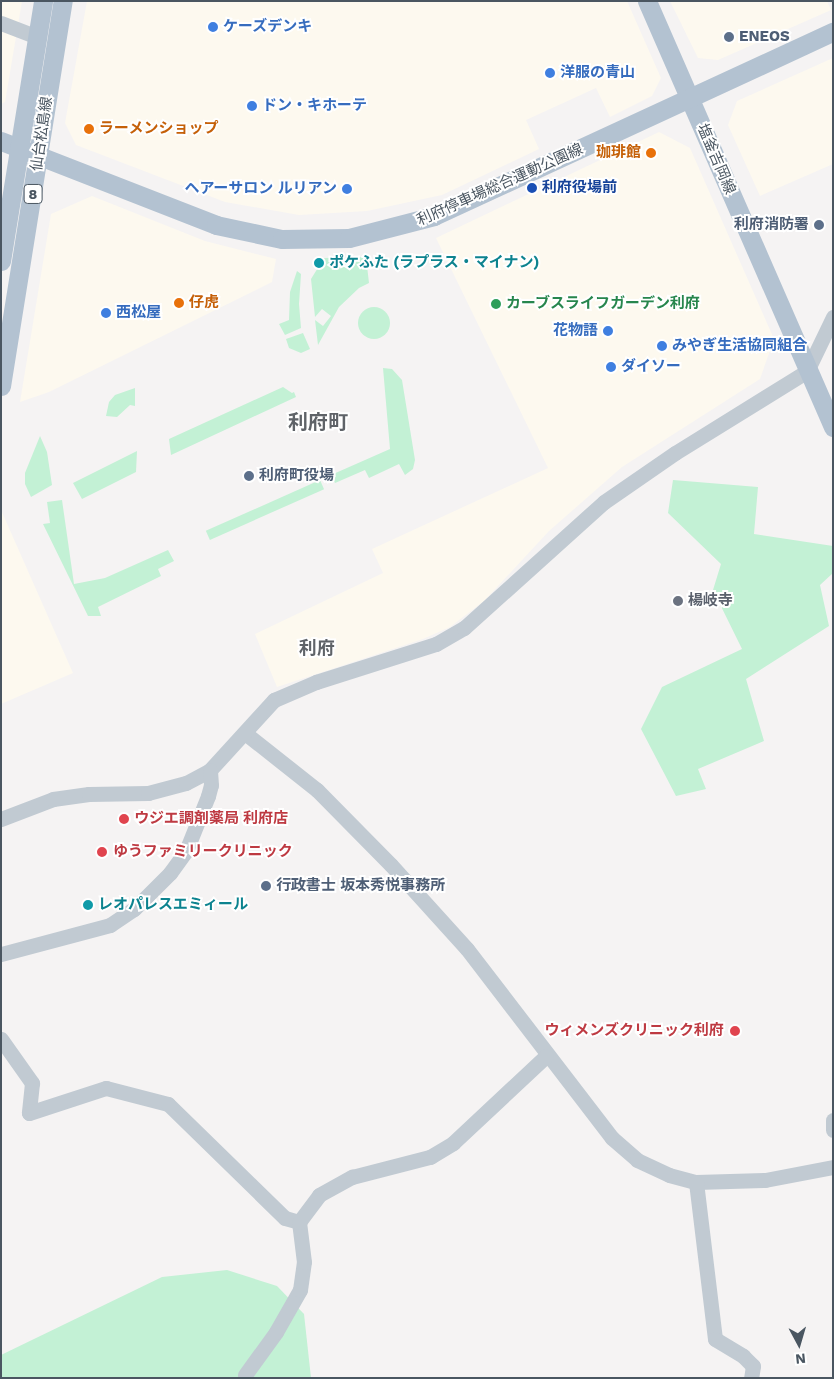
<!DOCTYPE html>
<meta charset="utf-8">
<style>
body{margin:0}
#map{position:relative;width:834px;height:1379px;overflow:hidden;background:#f5f3f3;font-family:"Work Sans","Noto Sans JP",sans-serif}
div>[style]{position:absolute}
.commercial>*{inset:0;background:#fdf9ef}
.green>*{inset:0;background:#c3f1d5;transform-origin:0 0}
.round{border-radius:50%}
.minor>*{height:15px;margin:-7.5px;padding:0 7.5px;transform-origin:7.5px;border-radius:7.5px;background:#c1cad2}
.major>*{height:19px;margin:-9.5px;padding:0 9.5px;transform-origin:9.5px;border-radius:9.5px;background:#b3c2d1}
.dots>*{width:14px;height:14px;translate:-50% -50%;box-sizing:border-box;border:2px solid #fff;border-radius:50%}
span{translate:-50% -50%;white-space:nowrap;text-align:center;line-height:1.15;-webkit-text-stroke:4px #fff;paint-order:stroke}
.shield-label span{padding:1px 4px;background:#fff;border:1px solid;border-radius:4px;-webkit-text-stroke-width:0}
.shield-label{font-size:14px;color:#4a5661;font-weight:700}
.shop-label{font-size:15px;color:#366cbe;font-weight:700}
.left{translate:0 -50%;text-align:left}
.right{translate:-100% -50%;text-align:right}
.service-label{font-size:15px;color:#4e5e75;font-weight:700}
.food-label{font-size:15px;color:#c56008;font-weight:700}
.street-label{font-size:15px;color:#4a5661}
.transit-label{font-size:15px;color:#164399;font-weight:700}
.culture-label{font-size:15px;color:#0d838f;font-weight:700}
.leisure-label{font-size:15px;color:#27864d;font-weight:700}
.worship-label{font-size:15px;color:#5b616d;font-weight:700}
.health-label{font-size:15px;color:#be3a42;font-weight:700}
.quarter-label{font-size:18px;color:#5f6368;font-weight:700}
.district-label{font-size:20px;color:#5f6368;font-weight:700}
.frame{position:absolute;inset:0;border:2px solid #4a5661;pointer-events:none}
.north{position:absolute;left:774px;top:1319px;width:50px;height:50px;-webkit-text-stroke:4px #fff;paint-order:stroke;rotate:174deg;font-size:14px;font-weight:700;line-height:20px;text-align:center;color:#4a5661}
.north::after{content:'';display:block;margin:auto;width:18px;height:22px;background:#4a5661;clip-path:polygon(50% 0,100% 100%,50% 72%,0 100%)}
</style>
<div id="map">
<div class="commercial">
<div style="clip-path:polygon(1px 1px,22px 1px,18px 25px,1px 18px)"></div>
<div style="clip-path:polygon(87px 1px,627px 1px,661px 78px,652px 96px,610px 117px,596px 88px,526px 120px,539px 149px,442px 195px,367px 211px,299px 215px,225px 202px,76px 145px,65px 123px)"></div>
<div style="clip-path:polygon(670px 1px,827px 1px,831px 10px,718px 60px,698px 58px)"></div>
<div style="clip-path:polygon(1px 30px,16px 37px,5px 102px,1px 104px)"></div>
<div style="clip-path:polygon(833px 58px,833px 164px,760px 196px,728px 125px,737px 101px)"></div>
<div style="clip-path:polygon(659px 132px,690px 148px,774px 339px,760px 379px,622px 467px,549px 531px,484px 601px,450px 627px,423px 639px,277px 687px,255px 634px,383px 573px,372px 549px,548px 468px,436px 238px)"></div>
<div style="clip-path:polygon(92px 196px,205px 241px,276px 259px,272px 282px,49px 392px,20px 402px,51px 214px)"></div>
<div style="clip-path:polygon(1px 510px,73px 673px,1px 704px)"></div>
</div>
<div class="green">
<div style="clip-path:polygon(366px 257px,369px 283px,359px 288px,339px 307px,318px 345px,315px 320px,323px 326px,331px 316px,322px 309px,315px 317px,311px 279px,324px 258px)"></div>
<div style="clip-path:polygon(297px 271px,301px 274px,299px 304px,301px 328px,285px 335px,279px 324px,289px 320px,290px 292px)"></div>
<div class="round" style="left:358px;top:307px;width:32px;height:32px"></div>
<div style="clip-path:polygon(303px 333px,310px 349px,301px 353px,289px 348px,286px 339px)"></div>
<div style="clip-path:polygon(383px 368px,392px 369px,402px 380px,415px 460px,413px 469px,405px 475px,399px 464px,369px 478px,365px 470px,335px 483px,331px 475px,390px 449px)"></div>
<div style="clip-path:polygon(283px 387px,292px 393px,294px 392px,296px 397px,171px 455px,169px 439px)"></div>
<div style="clip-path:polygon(135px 388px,135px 406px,130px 405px,117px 417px,106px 416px,109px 402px,115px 395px)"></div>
<div style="clip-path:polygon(40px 436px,47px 452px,52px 485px,31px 497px,25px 484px,25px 473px)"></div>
<div style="clip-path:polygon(137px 451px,136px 472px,82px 499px,73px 483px)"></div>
<div style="left:320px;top:480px;width:10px;height:125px;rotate:66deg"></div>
<div style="clip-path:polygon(673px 480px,758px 487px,754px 534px,833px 546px,833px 573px,820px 585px,829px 626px,746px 679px,764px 741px,698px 769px,706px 789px,676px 796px,641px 729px,662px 687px,742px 649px,713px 590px,721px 564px,668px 513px)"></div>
<div style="clip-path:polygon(62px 500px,74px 584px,105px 578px,168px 550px,174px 561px,158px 569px,161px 576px,98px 607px,101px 616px,88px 616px,43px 524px,50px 523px,47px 502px)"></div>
<div style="clip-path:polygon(227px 1270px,277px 1286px,304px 1314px,311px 1378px,1px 1378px,1px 1355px,162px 1277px)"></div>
</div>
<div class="minor">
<div style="left:1px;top:23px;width:39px;rotate:21deg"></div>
<div style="left:245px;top:733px;width:92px;rotate:38.4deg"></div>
<div style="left:317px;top:790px;width:105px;rotate:45.4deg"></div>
<div style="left:391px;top:865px;width:113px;rotate:47.9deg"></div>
<div style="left:467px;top:949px;width:238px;rotate:52.5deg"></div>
<div style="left:612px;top:1138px;width:33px;rotate:41deg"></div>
<div style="left:637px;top:1160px;width:35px;rotate:25deg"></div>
<div style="left:669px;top:1175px;width:28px;rotate:15deg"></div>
<div style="left:696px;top:1182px;width:69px;rotate:-1.7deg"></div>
<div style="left:765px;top:1180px;width:69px;rotate:-10.8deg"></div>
<div style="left:1px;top:819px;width:56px;rotate:-21deg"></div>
<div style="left:53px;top:799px;width:36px;rotate:-8deg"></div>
<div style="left:89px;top:794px;width:59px;rotate:-1deg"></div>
<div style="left:148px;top:793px;width:39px;rotate:-15deg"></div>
<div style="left:186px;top:783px;width:27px;rotate:-28deg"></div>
<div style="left:210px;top:770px;width:95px;rotate:-47.6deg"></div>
<div style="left:274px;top:700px;width:46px;rotate:-23.2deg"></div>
<div style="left:316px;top:682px;width:126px;rotate:-17.6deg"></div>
<div style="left:436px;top:644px;width:32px;rotate:-30deg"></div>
<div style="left:464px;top:628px;width:188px;rotate:-42deg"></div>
<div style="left:604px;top:502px;width:86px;rotate:-34.6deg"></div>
<div style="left:675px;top:453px;width:155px;rotate:-31.8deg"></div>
<div style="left:807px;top:371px;width:60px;rotate:-64.3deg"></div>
<div style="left:1px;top:954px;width:113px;rotate:-14.9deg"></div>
<div style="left:110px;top:925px;width:29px;rotate:-34deg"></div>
<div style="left:134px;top:909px;width:51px;rotate:-45deg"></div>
<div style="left:170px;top:873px;width:27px;rotate:-54deg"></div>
<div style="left:186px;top:851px;width:59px;rotate:-68.2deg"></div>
<div style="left:208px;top:796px;width:11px;rotate:-75deg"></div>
<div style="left:211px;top:785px;width:15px;rotate:-94deg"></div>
<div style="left:1px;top:1039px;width:54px;rotate:54.8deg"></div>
<div style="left:32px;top:1083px;width:30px;rotate:96deg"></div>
<div style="left:29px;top:1113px;width:81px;rotate:-18deg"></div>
<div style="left:106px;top:1088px;width:64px;rotate:14.5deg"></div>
<div style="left:168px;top:1104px;width:163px;rotate:44.3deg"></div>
<div style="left:285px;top:1218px;width:15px;rotate:16deg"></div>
<div style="left:833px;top:1120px;width:10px;rotate:90deg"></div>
<div style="left:696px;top:1182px;width:158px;rotate:83.1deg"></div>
<div style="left:715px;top:1339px;width:33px;rotate:31deg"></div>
<div style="left:743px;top:1356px;width:14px;rotate:45deg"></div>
<div style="left:753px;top:1366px;width:12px;rotate:99deg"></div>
<div style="left:245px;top:1375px;width:53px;rotate:-54.2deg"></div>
<div style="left:276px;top:1332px;width:48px;rotate:-60.3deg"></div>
<div style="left:300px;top:1290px;width:28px;rotate:-82deg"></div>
<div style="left:304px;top:1262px;width:40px;rotate:-97.1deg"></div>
<div style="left:299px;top:1222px;width:34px;rotate:-53deg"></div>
<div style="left:319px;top:1195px;width:38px;rotate:-29deg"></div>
<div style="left:352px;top:1177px;width:81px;rotate:-14.4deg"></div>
<div style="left:430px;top:1157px;width:27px;rotate:-31deg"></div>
<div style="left:453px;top:1143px;width:127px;rotate:-43.1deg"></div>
</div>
<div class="major">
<div style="left:647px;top:1px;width:465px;rotate:66.4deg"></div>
<div style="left:1px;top:141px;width:231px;rotate:21.3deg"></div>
<div style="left:216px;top:225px;width:67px;rotate:12deg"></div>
<div style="left:282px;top:239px;width:67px;rotate:-0.9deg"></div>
<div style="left:349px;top:238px;width:88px;rotate:-14.5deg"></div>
<div style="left:434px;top:216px;width:439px;rotate:-24.8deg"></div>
<div style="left:1px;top:261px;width:263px;rotate:-80.8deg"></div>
<div style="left:1px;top:386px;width:390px;rotate:-80.9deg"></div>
</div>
<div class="dots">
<div style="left:213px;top:27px;background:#3f7fe0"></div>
<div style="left:729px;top:37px;background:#5c6f8a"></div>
<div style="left:550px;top:73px;background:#3f7fe0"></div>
<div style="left:252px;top:106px;background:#3f7fe0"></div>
<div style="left:89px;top:129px;background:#e8710a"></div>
<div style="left:651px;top:153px;background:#e8710a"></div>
<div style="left:532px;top:188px;background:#1a4fb4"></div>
<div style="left:347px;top:189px;background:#3f7fe0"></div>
<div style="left:819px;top:225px;background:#5c6f8a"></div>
<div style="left:319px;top:263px;background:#0f9aa8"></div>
<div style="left:179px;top:303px;background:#e8710a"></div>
<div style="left:496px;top:304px;background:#2e9e5b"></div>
<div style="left:106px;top:313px;background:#3f7fe0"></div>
<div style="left:608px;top:331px;background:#3f7fe0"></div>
<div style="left:662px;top:346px;background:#3f7fe0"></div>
<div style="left:611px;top:367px;background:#3f7fe0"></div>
<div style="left:249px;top:476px;background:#5c6f8a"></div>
<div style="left:678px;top:601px;background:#6b7280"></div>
<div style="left:124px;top:819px;background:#e0444e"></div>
<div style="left:102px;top:852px;background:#e0444e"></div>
<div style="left:266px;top:886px;background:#5c6f8a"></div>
<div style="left:88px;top:905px;background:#0f9aa8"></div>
<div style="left:735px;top:1031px;background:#e0444e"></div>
</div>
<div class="shield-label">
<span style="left:33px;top:194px">8</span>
</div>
<div class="shop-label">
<span class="left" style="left:223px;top:27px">ケーズデンキ</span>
<span class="left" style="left:560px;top:73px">洋服の青山</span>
<span class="left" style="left:262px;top:106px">ドン・キホーテ</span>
<span class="right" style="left:337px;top:189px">ヘアーサロン ルリアン</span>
<span class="left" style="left:116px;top:313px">西松屋</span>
<span class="right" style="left:598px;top:331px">花物語</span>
<span class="left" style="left:672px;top:346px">みやぎ生活協同組合</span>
<span class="left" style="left:621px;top:367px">ダイソー</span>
</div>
<div class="service-label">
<span class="left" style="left:739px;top:37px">ENEOS</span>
<span class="right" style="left:809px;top:225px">利府消防署</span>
<span class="left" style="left:259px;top:476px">利府町役場</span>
<span class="left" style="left:276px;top:886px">行政書士 坂本秀悦事務所</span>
</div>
<div class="food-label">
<span class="left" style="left:99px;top:129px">ラーメンショップ</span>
<span class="right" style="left:641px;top:153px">珈琲館</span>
<span class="left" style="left:189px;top:303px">仔虎</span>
</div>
<div class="street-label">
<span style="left:42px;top:134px;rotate:-82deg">仙台松島線</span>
<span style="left:716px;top:159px;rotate:67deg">塩釜吉岡線</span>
<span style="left:500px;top:185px;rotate:-24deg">利府停車場総合運動公園線</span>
</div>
<div class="transit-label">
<span class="left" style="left:542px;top:188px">利府役場前</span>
</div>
<div class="culture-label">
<span class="left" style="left:329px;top:263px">ポケふた (ラプラス・マイナン)</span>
<span class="left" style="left:98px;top:905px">レオパレスエミィール</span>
</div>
<div class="leisure-label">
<span class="left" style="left:506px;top:304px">カーブスライフガーデン利府</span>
</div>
<div class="worship-label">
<span class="left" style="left:688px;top:601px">楊岐寺</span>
</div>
<div class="health-label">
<span class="left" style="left:134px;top:819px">ウジエ調剤薬局 利府店</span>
<span class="left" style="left:113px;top:852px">ゆうファミリークリニック</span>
<span class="right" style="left:724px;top:1031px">ウィメンズクリニック利府</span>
</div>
<div class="quarter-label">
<span style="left:317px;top:648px">利府</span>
</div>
<div class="district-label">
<span style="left:318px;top:422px">利府町</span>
</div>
<div class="frame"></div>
<div class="north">N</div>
</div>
